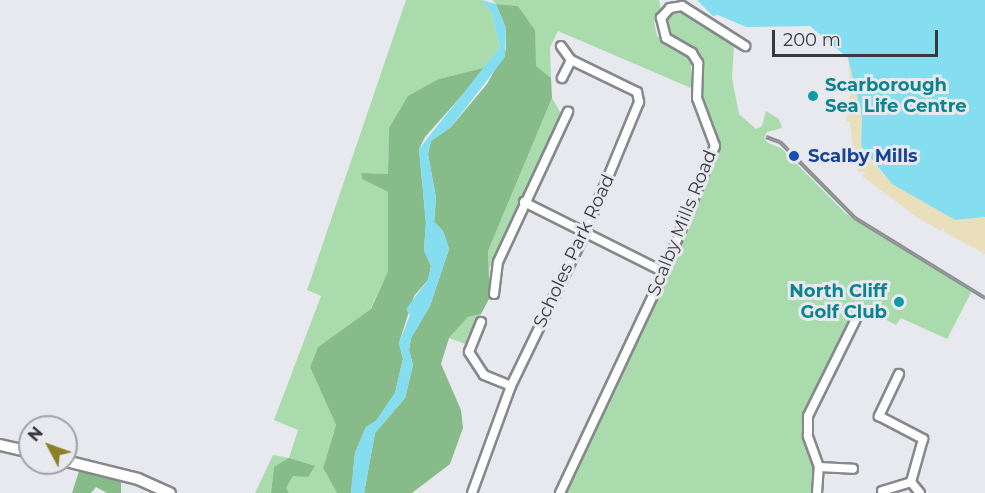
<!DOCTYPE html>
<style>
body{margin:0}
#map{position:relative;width:985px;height:493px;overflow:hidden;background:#e7e9ee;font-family:Montserrat,sans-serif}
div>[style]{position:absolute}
.green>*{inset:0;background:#aadbac}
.forest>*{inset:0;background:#87bb89}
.sand>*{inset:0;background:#e9dfba}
.water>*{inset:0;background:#85ddf0}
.roads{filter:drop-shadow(2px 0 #86888c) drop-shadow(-2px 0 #86888c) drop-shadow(0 2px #86888c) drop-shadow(0 -2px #86888c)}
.minor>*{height:8px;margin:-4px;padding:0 4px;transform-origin:4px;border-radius:4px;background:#fff}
.major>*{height:10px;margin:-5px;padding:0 5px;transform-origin:5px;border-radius:5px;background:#fff}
.rail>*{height:4px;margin-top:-2px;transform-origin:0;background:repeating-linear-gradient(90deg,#e7e9ee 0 4.5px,#8c8d91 0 9px);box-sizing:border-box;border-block:2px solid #8c8d91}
.dots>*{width:16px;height:16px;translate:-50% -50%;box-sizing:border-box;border:3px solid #e7e9ee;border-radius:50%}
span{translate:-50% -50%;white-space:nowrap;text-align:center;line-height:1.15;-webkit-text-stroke:6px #e7e9ee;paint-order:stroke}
.culture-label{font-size:18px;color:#0d838f;font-weight:700}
.left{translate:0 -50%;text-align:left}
.right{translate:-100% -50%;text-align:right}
.transit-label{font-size:18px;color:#164399;font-weight:700}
.street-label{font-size:18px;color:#39393c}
.north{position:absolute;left:18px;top:415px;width:60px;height:60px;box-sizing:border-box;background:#e7e9ee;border:2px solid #a1a3a7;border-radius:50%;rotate:311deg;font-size:16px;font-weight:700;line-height:24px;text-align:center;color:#39393c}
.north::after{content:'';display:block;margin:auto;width:21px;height:27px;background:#8c8128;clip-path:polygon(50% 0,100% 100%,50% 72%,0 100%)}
.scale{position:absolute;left:772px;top:30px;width:166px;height:27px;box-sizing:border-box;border:3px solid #39393c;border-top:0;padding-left:8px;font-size:18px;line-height:21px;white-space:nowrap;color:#39393c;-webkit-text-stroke:4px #e7e9ee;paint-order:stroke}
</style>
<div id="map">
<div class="green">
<div style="clip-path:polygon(406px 0,482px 0,492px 14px,500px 47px,487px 67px,439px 79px,389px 128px,388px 174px,361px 173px,362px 179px,388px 192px,388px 271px,370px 310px,318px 347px,310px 367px,336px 425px,323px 468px,337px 493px,289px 493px,285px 488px,293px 476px,274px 467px,271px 493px,255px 493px,273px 455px,289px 458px,298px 430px,274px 420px,321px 296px,307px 290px)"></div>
<div style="clip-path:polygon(492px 0,659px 0,661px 10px,654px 22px,657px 36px,691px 60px,691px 88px,558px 31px,550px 47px,551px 78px,535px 66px,535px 30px,518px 6px,496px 4px)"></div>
<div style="clip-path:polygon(677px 9px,734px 46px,732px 78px,739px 114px,756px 129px,762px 126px,766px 111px,779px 119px,782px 128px,767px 132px,764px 138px,768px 143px,781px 148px,845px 213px,972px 291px,947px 339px,901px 318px,896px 325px,864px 308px,853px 317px,805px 419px,803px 434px,815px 472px,812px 493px,566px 493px,715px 165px,716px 130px,700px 93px,702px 59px,694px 50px,670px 36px,665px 21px)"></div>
<div style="clip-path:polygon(552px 98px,562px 115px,489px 269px,488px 251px)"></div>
<div style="clip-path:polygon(481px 314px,468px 345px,449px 338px,468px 317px)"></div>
</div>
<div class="forest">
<div style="clip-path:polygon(496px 4px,518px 6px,535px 30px,536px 66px,551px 78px,552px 98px,488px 251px,490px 297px,481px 314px,468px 317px,449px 338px,441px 364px,461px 410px,463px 428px,450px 464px,412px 493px,364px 493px,375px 433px,405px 398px,413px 365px,409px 350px,411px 338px,430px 306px,449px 249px,443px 231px,434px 222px,436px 198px,428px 154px,431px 141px,451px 127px,487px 84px,506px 50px,506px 28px)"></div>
<div style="clip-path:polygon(487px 67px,425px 137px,419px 149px,426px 223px,424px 250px,431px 266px,428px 280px,414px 296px,399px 343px,403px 359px,395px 393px,376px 421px,366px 427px,355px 453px,351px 493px,337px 493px,323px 468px,336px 425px,310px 367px,318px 347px,371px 309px,388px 271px,388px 192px,362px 179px,361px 173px,388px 174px,389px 128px,408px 96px,439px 79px)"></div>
<div style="clip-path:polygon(289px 458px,315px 466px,308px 477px,293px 476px,286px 488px,289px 493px,271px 493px,274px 467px)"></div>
<div style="clip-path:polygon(79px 471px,121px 479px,121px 493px,107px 493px,96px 487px,91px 493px,72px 493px)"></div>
</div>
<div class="sand">
<div style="clip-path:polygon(848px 58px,862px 117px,861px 146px,874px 164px,892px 184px,955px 220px,985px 217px,985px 254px,944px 232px,943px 226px,941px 231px,918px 218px,862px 176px,866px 172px,859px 172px,849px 153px,853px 149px,850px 122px,846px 121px,851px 90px)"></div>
</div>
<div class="water">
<div style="clip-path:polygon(482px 0,496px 4px,506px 28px,505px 57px,451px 127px,431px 141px,428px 154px,436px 198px,434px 222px,443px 231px,449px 249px,430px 306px,411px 338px,409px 350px,413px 365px,405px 398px,375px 433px,364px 493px,351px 493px,355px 453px,366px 427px,376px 421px,395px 393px,403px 359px,399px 343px,410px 315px,406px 309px,428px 280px,431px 266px,424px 250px,426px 223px,419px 149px,500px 47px,492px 14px)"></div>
<div style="clip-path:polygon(697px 0,985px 0,985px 217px,955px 220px,892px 184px,861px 146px,862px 117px,848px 58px,810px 26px,746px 27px,718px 15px,713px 16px)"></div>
</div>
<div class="roads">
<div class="minor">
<div style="left:562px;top:78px;width:20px;rotate:-63deg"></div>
<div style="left:524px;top:202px;width:157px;rotate:26.6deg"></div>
<div style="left:494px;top:294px;width:32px;rotate:-83deg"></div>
<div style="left:498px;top:262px;width:166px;rotate:-65deg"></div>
<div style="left:481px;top:322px;width:32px;rotate:112deg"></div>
<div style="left:469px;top:352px;width:27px;rotate:57deg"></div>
<div style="left:484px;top:375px;width:29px;rotate:22deg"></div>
<div style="left:899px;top:374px;width:47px;rotate:115.5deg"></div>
<div style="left:879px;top:416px;width:50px;rotate:27.6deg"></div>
<div style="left:923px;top:439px;width:45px;rotate:105.6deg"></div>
<div style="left:911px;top:482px;width:14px;rotate:51deg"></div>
<div style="left:819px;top:467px;width:34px;rotate:3deg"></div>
<div style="left:882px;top:491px;width:30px;rotate:-17deg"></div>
<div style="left:472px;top:493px;width:114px;rotate:-70deg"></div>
<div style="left:511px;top:386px;width:170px;rotate:-64.2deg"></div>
<div style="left:585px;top:233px;width:142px;rotate:-67.6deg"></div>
<div style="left:639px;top:102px;width:10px;rotate:-101deg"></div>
<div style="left:637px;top:92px;width:73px;rotate:-154.1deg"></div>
<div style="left:571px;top:60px;width:17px;rotate:-126deg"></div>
<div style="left:560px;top:493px;width:244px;rotate:-64.8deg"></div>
<div style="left:664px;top:272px;width:136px;rotate:-68deg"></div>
<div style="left:715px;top:146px;width:51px;rotate:-110.6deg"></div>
<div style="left:697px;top:98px;width:35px;rotate:-88deg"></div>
<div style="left:698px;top:63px;width:12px;rotate:-121deg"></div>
<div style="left:692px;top:53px;width:30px;rotate:-150deg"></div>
<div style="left:666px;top:38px;width:21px;rotate:-104deg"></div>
<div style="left:661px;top:18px;width:13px;rotate:-48deg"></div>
<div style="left:670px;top:8px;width:12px;rotate:-9deg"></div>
<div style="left:682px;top:6px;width:75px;rotate:32.4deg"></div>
<div style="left:817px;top:493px;width:26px;rotate:-86deg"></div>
<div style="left:819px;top:467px;width:33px;rotate:-110deg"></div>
<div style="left:808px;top:436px;width:20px;rotate:-90deg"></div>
<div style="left:808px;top:416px;width:108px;rotate:-63.7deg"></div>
</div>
<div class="major">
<div style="left:0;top:445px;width:31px;rotate:13deg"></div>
<div style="left:66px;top:461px;width:74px;rotate:14deg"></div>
<div style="left:138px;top:479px;width:35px;rotate:24deg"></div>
</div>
</div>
<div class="rail">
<div style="left:766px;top:137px;width:15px;rotate:20deg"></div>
<div style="left:780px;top:142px;width:107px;rotate:45.4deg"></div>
<div style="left:855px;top:218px;width:153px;rotate:31.6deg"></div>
</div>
<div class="dots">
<div style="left:813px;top:96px;background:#0f9aa8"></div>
<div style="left:794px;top:156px;background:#1a4fb4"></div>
<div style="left:899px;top:302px;background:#0f9aa8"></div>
</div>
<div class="culture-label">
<span class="left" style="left:825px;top:96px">Scarborough<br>Sea Life Centre</span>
<span class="right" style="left:887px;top:302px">North Cliff<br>Golf Club</span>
</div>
<div class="transit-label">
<span class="left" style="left:808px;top:156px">Scalby Mills</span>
</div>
<div class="street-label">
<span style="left:682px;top:223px;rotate:-68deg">Scalby Mills Road</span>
<span style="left:574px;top:251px;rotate:-65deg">Scholes Park Road</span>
</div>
<div class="north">N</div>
<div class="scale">200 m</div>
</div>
